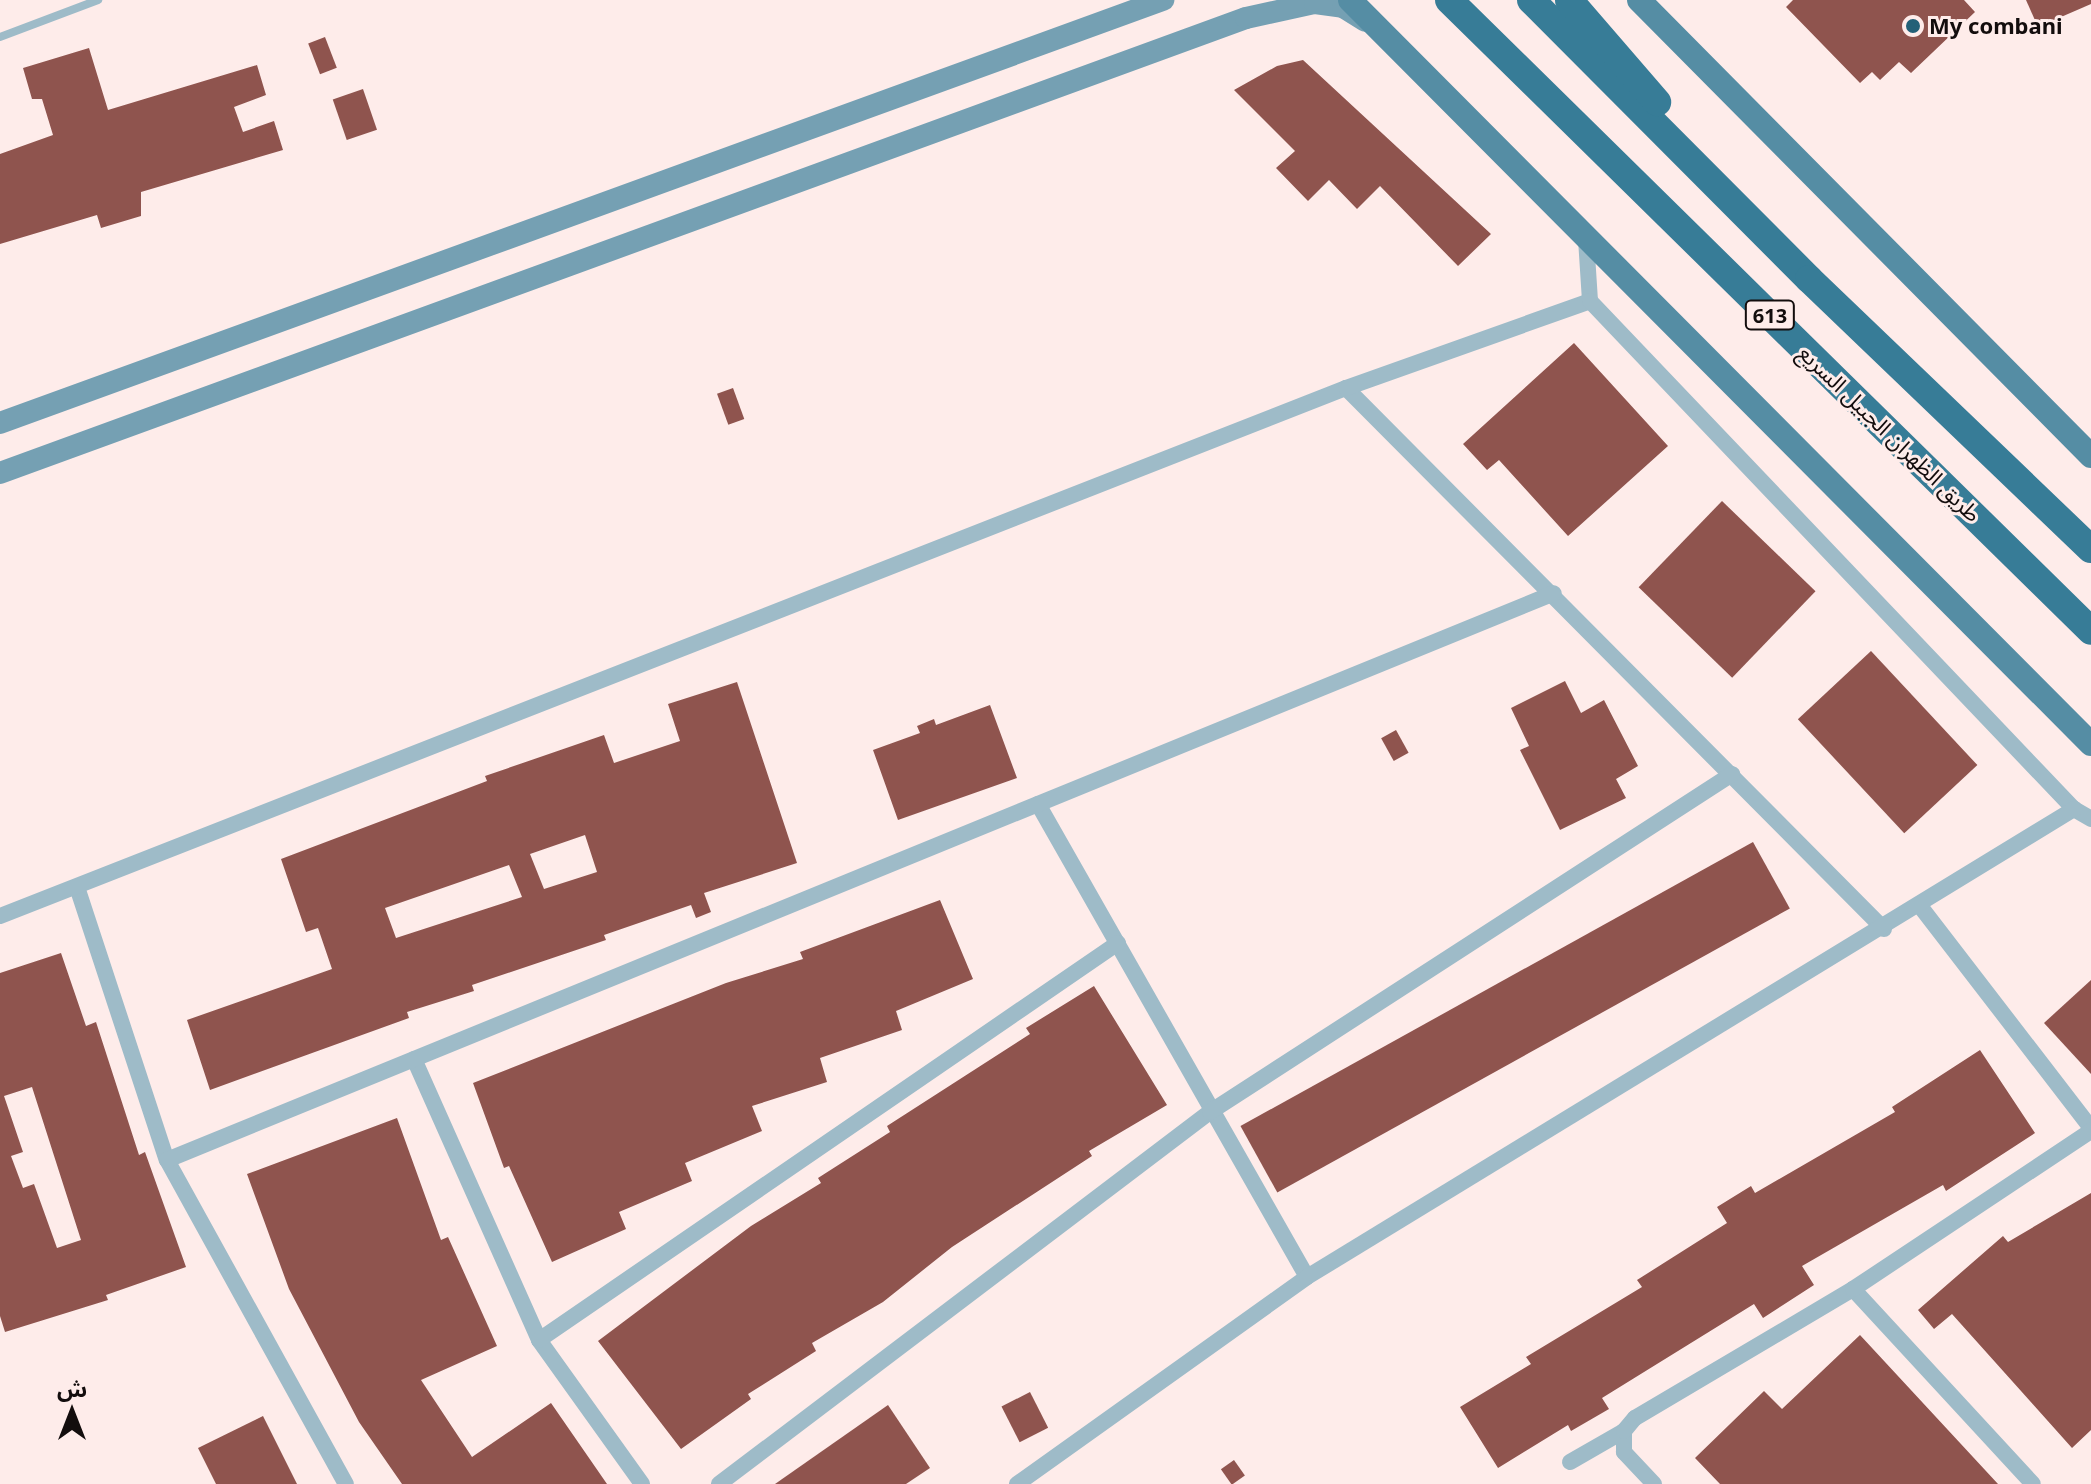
<!DOCTYPE html>
<meta charset="utf-8">
<style>
body{margin:0}
#map{position:relative;width:2091px;height:1484px;overflow:hidden;background:#feecea;font-family:"Noto Sans","Noto Sans Arabic",sans-serif}
div>[style]{position:absolute}
.building>*{inset:0;background:#8f544e;transform-origin:0 0}
.lane>*{height:8px;margin:-4px;padding:0 4px;transform-origin:4px;border-radius:4px;background:#9ebbc8}
.street>*{height:16px;margin:-8px;padding:0 8px;transform-origin:8px;border-radius:8px;background:#9ebbc8}
.secondary>*{height:22px;margin:-11px;padding:0 11px;transform-origin:11px;border-radius:11px;background:#75a0b3}
.primary>*{height:24px;margin:-12px;padding:0 12px;transform-origin:12px;border-radius:12px;background:#558da4}
.highway>*{height:28px;margin:-14px;padding:0 14px;transform-origin:14px;border-radius:14px;background:#377c97}
.dots>*{width:22px;height:22px;translate:-50% -50%;box-sizing:border-box;border:4px solid #feecea;border-radius:50%}
span{translate:-50% -50%;white-space:nowrap;text-align:center;line-height:1.15;-webkit-text-stroke:6px #feecea;paint-order:stroke}
.shield-label span{padding:2px 6px;background:#feecea;border:2px solid;border-radius:6px;-webkit-text-stroke-width:0}
.shield-label{font-size:20px;color:#130d0d;font-weight:700}
.poi-label{font-size:22px;color:#130d0d;font-weight:700}
.left{translate:0 -50%;text-align:left}
.street-label{font-size:22px;color:#130d0d}
.north{position:absolute;left:32px;top:1372px;width:80px;height:80px;-webkit-text-stroke:6px #feecea;paint-order:stroke;rotate:0deg;font-size:22px;font-weight:700;line-height:32px;text-align:center;color:#130d0d}
.north::after{content:'';display:block;margin:auto;width:28px;height:36px;background:#130d0d;clip-path:polygon(50% 0,100% 100%,50% 72%,0 100%)}
</style>
<div id="map">
<div class="building">
<div style="clip-path:polygon(1793px 0,1964px 0,1975px 12px,1911px 73px,1899px 62px,1880px 80px,1872px 72px,1860px 83px,1786px 7px)"></div>
<div style="clip-path:polygon(2026px 0,2091px 0,2091px 4px,2038px 27px)"></div>
<div style="left:325px;top:37px;width:33px;height:18px;rotate:69deg"></div>
<div style="clip-path:polygon(89px 48px,108px 110px,257px 65px,266px 95px,234px 107px,243px 132px,274px 121px,283px 150px,141px 192px,141px 216px,101px 228px,97px 215px,0 244px,0 154px,53px 135px,42px 99px,32px 99px,23px 68px)"></div>
<div style="clip-path:polygon(1303px 60px,1491px 234px,1458px 266px,1380px 186px,1357px 209px,1329px 180px,1308px 201px,1276px 168px,1295px 151px,1234px 90px,1277px 66px)"></div>
<div style="left:363px;top:89px;width:43px;height:32px;rotate:71deg"></div>
<div style="clip-path:polygon(1574px 343px,1668px 446px,1568px 536px,1499px 460px,1487px 470px,1463px 444px)"></div>
<div style="left:733px;top:388px;width:33px;height:17px;rotate:70deg"></div>
<div style="left:1722px;top:501px;width:130px;height:120px;rotate:44deg"></div>
<div style="left:1871px;top:651px;width:156px;height:100px;rotate:47deg"></div>
<div style="clip-path:polygon(1565px 681px,1581px 713px,1604px 700px,1638px 766px,1616px 779px,1626px 798px,1560px 830px,1520px 750px,1529px 746px,1511px 708px)"></div>
<div style="clip-path:polygon(evenodd,737px 682px,797px 863px,704px 893px,711px 912px,696px 918px,691px 905px,604px 935px,606px 940px,472px 985px,474px 991px,407px 1012px,409px 1018px,210px 1090px,187px 1020px,332px 969px,318px 928px,306px 932px,281px 859px,487px 781px,485px 776px,604px 735px,614px 763px,680px 741px,668px 704px,737px 682px,585px 835px,597px 872px,544px 889px,530px 854px,585px 835px,737px 682px,509px 865px,522px 897px,396px 938px,385px 908px,509px 865px)"></div>
<div style="clip-path:polygon(990px 705px,1017px 778px,898px 820px,873px 750px,920px 733px,917px 726px,934px 719px,936px 725px)"></div>
<div style="left:1396px;top:730px;width:26px;height:17px;rotate:61deg"></div>
<div style="left:1753px;top:842px;width:76px;height:586px;rotate:61deg"></div>
<div style="clip-path:polygon(940px 900px,973px 979px,896px 1011px,902px 1030px,820px 1058px,827px 1082px,752px 1106px,762px 1131px,685px 1163px,692px 1181px,619px 1212px,626px 1229px,552px 1262px,509px 1166px,504px 1168px,473px 1083px,726px 983px,803px 959px,800px 952px)"></div>
<div style="clip-path:polygon(evenodd,61px 953px,86px 1026px,96px 1022px,139px 1155px,145px 1152px,186px 1267px,106px 1295px,108px 1300px,5px 1332px,0 1316px,0 973px,61px 953px,32px 1087px,81px 1240px,57px 1248px,34px 1184px,23px 1188px,11px 1156px,23px 1152px,4px 1096px,32px 1087px)"></div>
<div style="clip-path:polygon(2091px 980px,2091px 1074px,2044px 1023px)"></div>
<div style="clip-path:polygon(1094px 986px,1167px 1105px,1089px 1151px,1092px 1156px,952px 1247px,883px 1302px,812px 1343px,816px 1351px,748px 1394px,751px 1399px,681px 1449px,598px 1341px,751px 1226px,821px 1183px,818px 1178px,890px 1132px,887px 1126px,1030px 1034px,1026px 1028px)"></div>
<div style="clip-path:polygon(1980px 1050px,2035px 1133px,1946px 1191px,1943px 1185px,1802px 1266px,1814px 1285px,1763px 1318px,1754px 1304px,1602px 1398px,1609px 1409px,1571px 1431px,1568px 1425px,1498px 1468px,1460px 1407px,1531px 1364px,1526px 1357px,1642px 1287px,1637px 1280px,1727px 1223px,1717px 1207px,1751px 1186px,1755px 1193px,1895px 1112px,1892px 1107px)"></div>
<div style="clip-path:polygon(397px 1118px,441px 1240px,448px 1237px,497px 1346px,421px 1380px,472px 1457px,551px 1403px,607px 1484px,402px 1484px,359px 1422px,289px 1289px,247px 1174px)"></div>
<div style="clip-path:polygon(2091px 1193px,2091px 1430px,2072px 1448px,1952px 1314px,1934px 1329px,1918px 1310px,2003px 1236px,2008px 1242px)"></div>
<div style="clip-path:polygon(1860px 1335px,1998px 1484px,1720px 1484px,1695px 1458px,1764px 1391px,1782px 1409px)"></div>
<div style="left:1030px;top:1392px;width:40px;height:32px;rotate:63deg"></div>
<div style="clip-path:polygon(888px 1405px,930px 1468px,906px 1484px,775px 1484px)"></div>
<div style="clip-path:polygon(263px 1416px,297px 1484px,216px 1484px,198px 1448px)"></div>
<div style="left:1234px;top:1460px;width:19px;height:16px;rotate:55deg"></div>
</div>
<div class="lane">
<div style="left:0;top:37px;width:105px;rotate:-20.7deg"></div>
</div>
<div class="street">
<div style="left:1586px;top:239px;width:62px;rotate:86.3deg"></div>
<div style="left:1346px;top:388px;width:763px;rotate:45.16deg"></div>
<div style="left:1038px;top:804px;width:544px;rotate:60.37deg"></div>
<div style="left:77px;top:887px;width:287px;rotate:71.8deg"></div>
<div style="left:167px;top:1160px;width:370px;rotate:61.1deg"></div>
<div style="left:1920px;top:906px;width:280px;rotate:52.4deg"></div>
<div style="left:0;top:916px;width:1446px;rotate:-21.42deg"></div>
<div style="left:1346px;top:388px;width:259px;rotate:-19.6deg"></div>
<div style="left:1590px;top:301px;width:702px;rotate:46.39deg"></div>
<div style="left:2074px;top:809px;width:20px;rotate:30deg"></div>
<div style="left:414px;top:1059px;width:308px;rotate:66deg"></div>
<div style="left:539px;top:1340px;width:177px;rotate:54.4deg"></div>
<div style="left:167px;top:1160px;width:1498px;rotate:-22.23deg"></div>
<div style="left:1853px;top:1289px;width:265px;rotate:47.3deg"></div>
<div style="left:539px;top:1340px;width:702px;rotate:-34.44deg"></div>
<div style="left:1570px;top:1462px;width:62px;rotate:-29.9deg"></div>
<div style="left:719px;top:1484px;width:616px;rotate:-37.15deg"></div>
<div style="left:1210px;top:1112px;width:622px;rotate:-32.92deg"></div>
<div style="left:1017px;top:1484px;width:356px;rotate:-35.5deg"></div>
<div style="left:1307px;top:1277px;width:899px;rotate:-31.39deg"></div>
<div style="left:1654px;top:1484px;width:44px;rotate:-133.2deg"></div>
<div style="left:1624px;top:1452px;width:21px;rotate:-90deg"></div>
<div style="left:1624px;top:1431px;width:17px;rotate:-50deg"></div>
<div style="left:1635px;top:1418px;width:253px;rotate:-30.6deg"></div>
<div style="left:1853px;top:1289px;width:286px;rotate:-33.6deg"></div>
</div>
<div class="secondary">
<div style="left:0;top:423px;width:1238px;rotate:-19.99deg"></div>
<div style="left:0;top:473px;width:1326px;rotate:-20.06deg"></div>
<div style="left:1246px;top:18px;width:71px;rotate:-12.3deg"></div>
<div style="left:1315px;top:3px;width:28px;rotate:8deg"></div>
<div style="left:1343px;top:7px;width:26px;rotate:32deg"></div>
</div>
<div class="primary">
<div style="left:1350px;top:0;width:1050px;rotate:45.12deg"></div>
<div style="left:1639px;top:0;width:642px;rotate:45.25deg"></div>
</div>
<div class="highway">
<div style="left:1449px;top:0;width:900px;rotate:44.5deg"></div>
<div style="left:1531px;top:0;width:394px;rotate:45.1deg"></div>
<div style="left:1809px;top:279px;width:390px;rotate:43.8deg"></div>
<div style="left:1569px;top:0;width:135px;rotate:49.2deg"></div>
</div>
<div class="dots">
<div style="left:1913px;top:26px;background:#236077"></div>
</div>
<div class="shield-label">
<span style="left:1770px;top:315px">613</span>
</div>
<div class="poi-label">
<span class="left" style="left:1929px;top:26px">My combani</span>
</div>
<div class="street-label">
<span style="left:1890px;top:433px;rotate:44deg">طريق الظهران الجبيل السريع</span>
</div>
<div class="north">ش</div>
</div>
